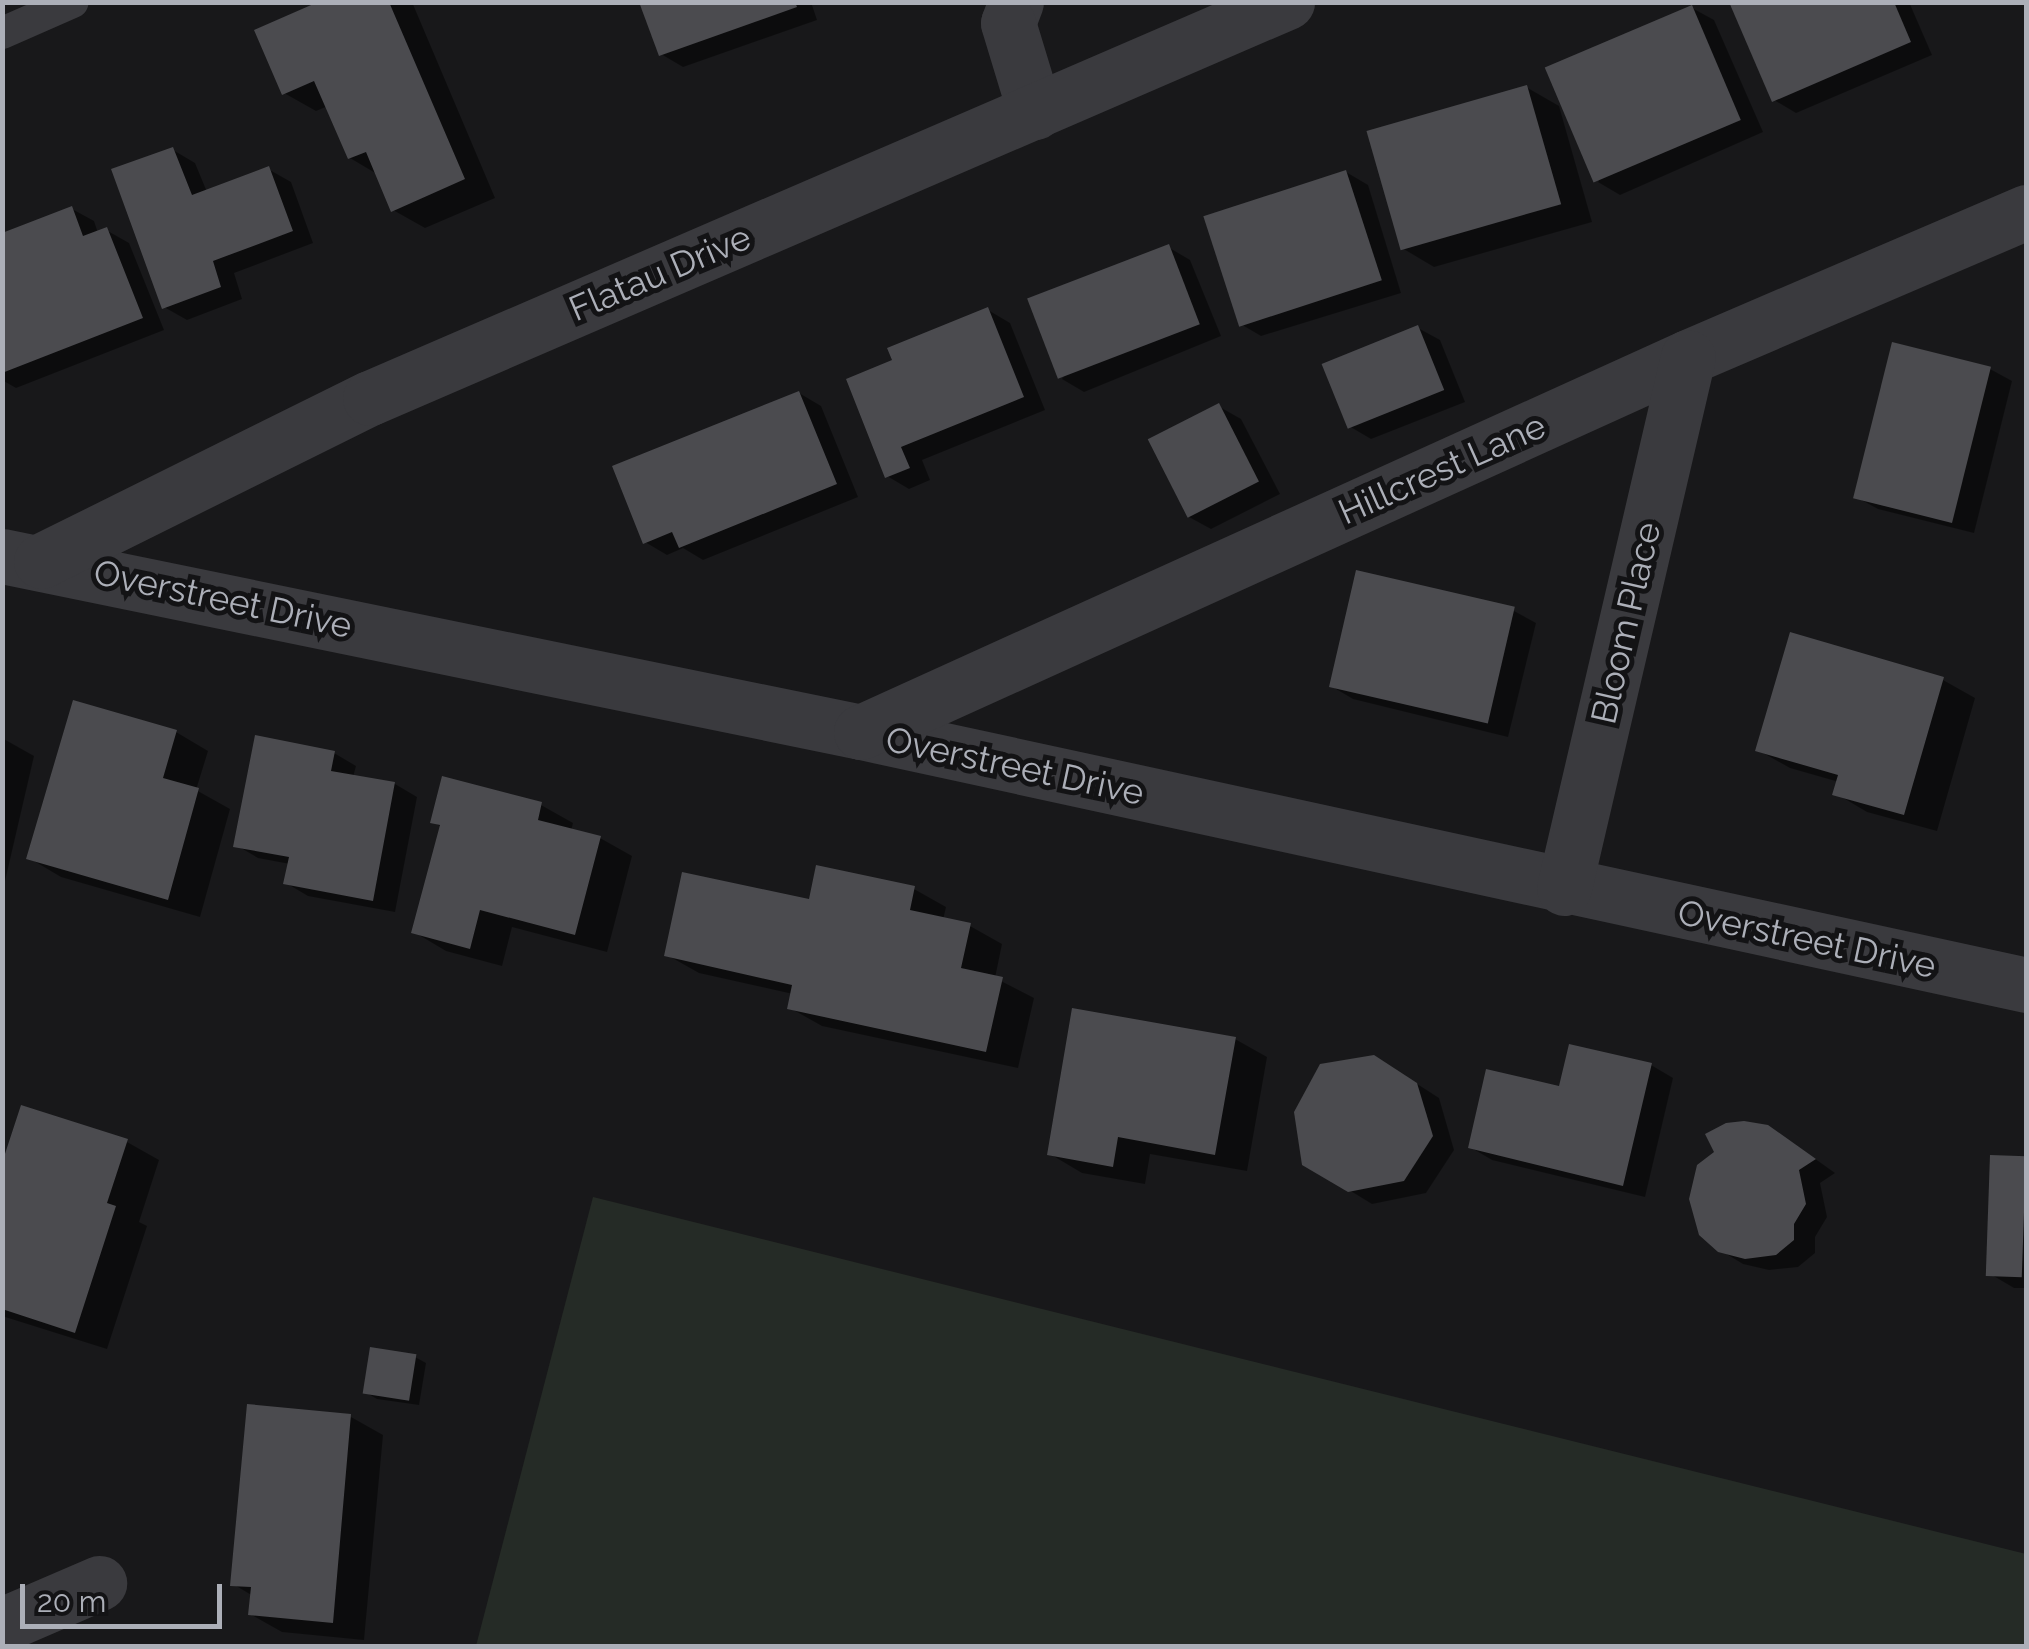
<!DOCTYPE html>
<style>
body{margin:0}
#map{position:relative;width:2029px;height:1649px;overflow:hidden;background:#18181a;font-family:Raleway,sans-serif}
div>[style]{position:absolute}
.green>*{inset:0;background:#252b26}
.shadow>*{inset:0;background:#0007}
.building>*{inset:0;background:#4b4b4f;transform-origin:0 0}
.lane>*{height:32px;margin:-16px;padding:0 16px;transform-origin:16px;border-radius:16px;background:#3a3a3e}
.street>*{height:55px;margin:-27.5px;padding:0 27.5px;transform-origin:27.5px;border-radius:27.5px;background:#3a3a3e}
span{translate:-50% -50%;white-space:nowrap;text-align:center;line-height:1.15;-webkit-text-stroke:10px #131315;paint-order:stroke}
.street-label{font-size:35px;color:#acafb8}
.frame{position:absolute;inset:0;border:5px solid #acafb8;pointer-events:none}
.scale{position:absolute;left:20px;top:1584px;width:202px;height:45px;box-sizing:border-box;border:5px solid #acafb8;border-top:0;padding-left:12px;font-size:30px;line-height:35px;white-space:nowrap;color:#acafb8;-webkit-text-stroke:8px #131315;paint-order:stroke}
</style>
<div id="map">
<div class="green">
<div style="clip-path:polygon(593px 1197px,2026px 1554px,2026px 1646px,476px 1646px)"></div>
</div>
<div class="shadow">
<div style="clip-path:polygon(324px 2px,412px 2px,495px 198px,425px 228px,393px 210px,377px 174px,350px 158px,328px 106px,316px 111px,284px 93px)"></div>
<div style="clip-path:polygon(642px 2px,811px 2px,817px 20px,683px 67px,661px 54px)"></div>
<div style="clip-path:polygon(1732px 2px,1909px 2px,1932px 55px,1796px 113px,1774px 100px)"></div>
<div style="clip-path:polygon(1692px 8px,1714px 20px,1763px 132px,1620px 195px,1598px 182px)"></div>
<div style="clip-path:polygon(1526px 87px,1559px 106px,1592px 222px,1434px 267px,1402px 248px)"></div>
<div style="clip-path:polygon(173px 150px,195px 163px,207px 192px,268px 169px,291px 182px,313px 243px,234px 273px,242px 299px,187px 320px,164px 307px)"></div>
<div style="clip-path:polygon(1346px 172px,1368px 185px,1401px 293px,1261px 336px,1239px 323px)"></div>
<div style="clip-path:polygon(72px 209px,94px 221px,98px 233px,106px 230px,129px 243px,164px 330px,16px 388px,2px 380px,2px 236px)"></div>
<div style="clip-path:polygon(1168px 247px,1190px 260px,1221px 336px,1084px 392px,1062px 379px)"></div>
<div style="clip-path:polygon(988px 310px,1010px 323px,1045px 410px,922px 460px,930px 480px,909px 489px,887px 476px,895px 361px)"></div>
<div style="clip-path:polygon(1418px 328px,1440px 340px,1465px 402px,1371px 439px,1349px 426px)"></div>
<div style="clip-path:polygon(1990px 369px,2012px 381px,1974px 533px,1878px 509px,1856px 497px)"></div>
<div style="clip-path:polygon(799px 393px,821px 406px,858px 497px,703px 560px,683px 548px,667px 555px,645px 542px)"></div>
<div style="clip-path:polygon(1218px 406px,1241px 419px,1280px 494px,1211px 529px,1189px 517px)"></div>
<div style="clip-path:polygon(1358px 573px,1514px 611px,1536px 623px,1508px 737px,1353px 699px,1331px 686px)"></div>
<div style="clip-path:polygon(1792px 635px,1943px 680px,1975px 698px,1937px 831px,1867px 812px,1835px 793px,1839px 782px,1790px 768px,1758px 750px)"></div>
<div style="clip-path:polygon(176px 732px,208px 751px,196px 790px,230px 809px,200px 917px,61px 877px,29px 858px)"></div>
<div style="clip-path:polygon(2px 738px,34px 756px,2px 894px)"></div>
<div style="clip-path:polygon(334px 753px,356px 766px,353px 777px,395px 784px,417px 797px,395px 912px,308px 896px,286px 883px,290px 864px,258px 858px,236px 845px)"></div>
<div style="clip-path:polygon(541px 805px,573px 823px,571px 831px,600px 838px,632px 856px,607px 952px,512px 927px,502px 966px,446px 951px,414px 932px,442px 827px,433px 822px)"></div>
<div style="clip-path:polygon(914px 889px,946px 907px,943px 920px,970px 926px,1002px 944px,995px 978px,1034px 998px,1018px 1068px,822px 1026px,790px 1008px,793px 994px,699px 973px,667px 955px,811px 902px)"></div>
<div style="clip-path:polygon(1235px 1039px,1267px 1057px,1247px 1171px,1150px 1154px,1145px 1184px,1082px 1173px,1050px 1154px)"></div>
<div style="clip-path:polygon(1651px 1065px,1673px 1078px,1645px 1197px,1492px 1160px,1470px 1147px,1561px 1089px)"></div>
<div style="clip-path:polygon(1397px 1071px,1439px 1098px,1454px 1150px,1426px 1193px,1372px 1204px,1305px 1163px)"></div>
<div style="clip-path:polygon(1790px 1141px,1835px 1173px,1820px 1183px,1827px 1217px,1815px 1237px,1815px 1253px,1798px 1267px,1769px 1270px,1743px 1264px,1720px 1250px)"></div>
<div style="clip-path:polygon(127px 1142px,159px 1160px,139px 1222px,147px 1226px,107px 1349px,2px 1316px,2px 1171px)"></div>
<div style="clip-path:polygon(1993px 1158px,2026px 1158px,2026px 1288px,2014px 1288px,1992px 1275px)"></div>
<div style="clip-path:polygon(415px 1357px,426px 1363px,419px 1405px,377px 1399px,367px 1393px)"></div>
<div style="clip-path:polygon(351px 1417px,383px 1435px,364px 1640px,282px 1632px,250px 1614px,253px 1596px,233px 1584px)"></div>
</div>
<div class="building">
<div style="clip-path:polygon(318px 2px,389px 2px,465px 179px,391px 212px,366px 152px,348px 159px,314px 81px,282px 95px,254px 30px)"></div>
<div style="clip-path:polygon(639px 2px,795px 2px,797px 7px,659px 56px)"></div>
<div style="clip-path:polygon(1729px 2px,1894px 2px,1911px 42px,1772px 102px)"></div>
<div style="left:1692px;top:5px;width:125px;height:160px;rotate:67deg"></div>
<div style="left:1527px;top:85px;width:124px;height:167px;rotate:74deg"></div>
<div style="clip-path:polygon(173px 147px,192px 195px,269px 166px,293px 231px,213px 261px,221px 287px,162px 309px,111px 169px)"></div>
<div style="left:1346px;top:170px;width:116px;height:150px;rotate:72deg"></div>
<div style="clip-path:polygon(72px 206px,83px 236px,107px 227px,143px 318px,2px 373px,2px 233px)"></div>
<div style="left:1169px;top:244px;width:86px;height:152px;rotate:69deg"></div>
<div style="clip-path:polygon(988px 307px,1024px 397px,901px 447px,910px 468px,885px 478px,846px 379px,892px 360px,887px 348px)"></div>
<div style="left:1418px;top:325px;width:70px;height:104px;rotate:68deg"></div>
<div style="left:1892px;top:342px;width:102px;height:161px;rotate:14deg"></div>
<div style="clip-path:polygon(799px 391px,837px 484px,679px 548px,672px 532px,643px 544px,612px 466px)"></div>
<div style="left:1219px;top:403px;width:88px;height:80px;rotate:63deg"></div>
<div style="left:1356px;top:570px;width:163px;height:120px;rotate:13deg"></div>
<div style="clip-path:polygon(1790px 632px,1944px 677px,1904px 815px,1832px 795px,1838px 775px,1755px 751px)"></div>
<div style="clip-path:polygon(73px 700px,177px 730px,163px 778px,199px 788px,168px 900px,26px 859px)"></div>
<div style="clip-path:polygon(255px 735px,335px 751px,331px 771px,395px 782px,373px 901px,283px 884px,289px 857px,233px 847px)"></div>
<div style="clip-path:polygon(442px 776px,542px 802px,538px 820px,601px 836px,575px 935px,480px 910px,470px 949px,411px 933px,440px 825px,430px 823px)"></div>
<div style="clip-path:polygon(816px 865px,915px 886px,910px 910px,971px 923px,961px 968px,1003px 977px,986px 1052px,787px 1009px,792px 985px,664px 956px,682px 872px,809px 899px)"></div>
<div style="clip-path:polygon(1072px 1008px,1236px 1037px,1215px 1155px,1118px 1137px,1113px 1167px,1047px 1155px)"></div>
<div style="clip-path:polygon(1569px 1044px,1652px 1063px,1623px 1186px,1468px 1148px,1486px 1069px,1559px 1086px)"></div>
<div style="clip-path:polygon(1374px 1055px,1417px 1083px,1433px 1136px,1404px 1181px,1348px 1192px,1302px 1165px,1294px 1112px,1320px 1064px)"></div>
<div style="clip-path:polygon(21px 1105px,128px 1139px,107px 1203px,116px 1206px,75px 1333px,2px 1309px,2px 1163px)"></div>
<div style="clip-path:polygon(1744px 1121px,1768px 1125px,1816px 1159px,1799px 1170px,1806px 1204px,1794px 1224px,1794px 1240px,1776px 1255px,1745px 1259px,1718px 1252px,1699px 1235px,1689px 1199px,1697px 1165px,1714px 1152px,1705px 1134px,1726px 1123px)"></div>
<div style="left:1990px;top:1155px;width:36px;height:121px;rotate:2deg"></div>
<div style="left:370px;top:1347px;width:47px;height:47px;rotate:9deg"></div>
<div style="clip-path:polygon(247px 1404px,351px 1414px,333px 1623px,248px 1615px,251px 1587px,230px 1586px)"></div>
</div>
<div class="lane">
<div style="left:2px;top:33px;width:77px;rotate:-23.6deg"></div>
</div>
<div class="street">
<div style="left:1016px;top:2px;width:22px;rotate:111deg"></div>
<div style="left:1008px;top:23px;width:93px;rotate:73.1deg"></div>
<div style="left:2px;top:556px;width:877px;rotate:11.58deg"></div>
<div style="left:861px;top:732px;width:1192px;rotate:12.25deg"></div>
<div style="left:41px;top:561px;width:367px;rotate:-26.4deg"></div>
<div style="left:370px;top:398px;width:999px;rotate:-23.36deg"></div>
<div style="left:861px;top:732px;width:908px;rotate:-24.39deg"></div>
<div style="left:1688px;top:357px;width:368px;rotate:-23.2deg"></div>
<div style="left:1564px;top:888px;width:545px;rotate:-76.86deg"></div>
<div style="left:2px;top:1625px;width:106px;rotate:-23.4deg"></div>
</div>
<div class="street-label">
<span style="left:660px;top:273px;rotate:-23deg">Flatau Drive</span>
<span style="left:1442px;top:469px;rotate:-24deg">Hillcrest Lane</span>
<span style="left:223px;top:599px;rotate:12deg">Overstreet Drive</span>
<span style="left:1626px;top:623px;rotate:-77deg">Bloom Place</span>
<span style="left:1015px;top:766px;rotate:12deg">Overstreet Drive</span>
<span style="left:1807px;top:939px;rotate:12deg">Overstreet Drive</span>
</div>
<div class="frame"></div>
<div class="scale">20 m</div>
</div>
